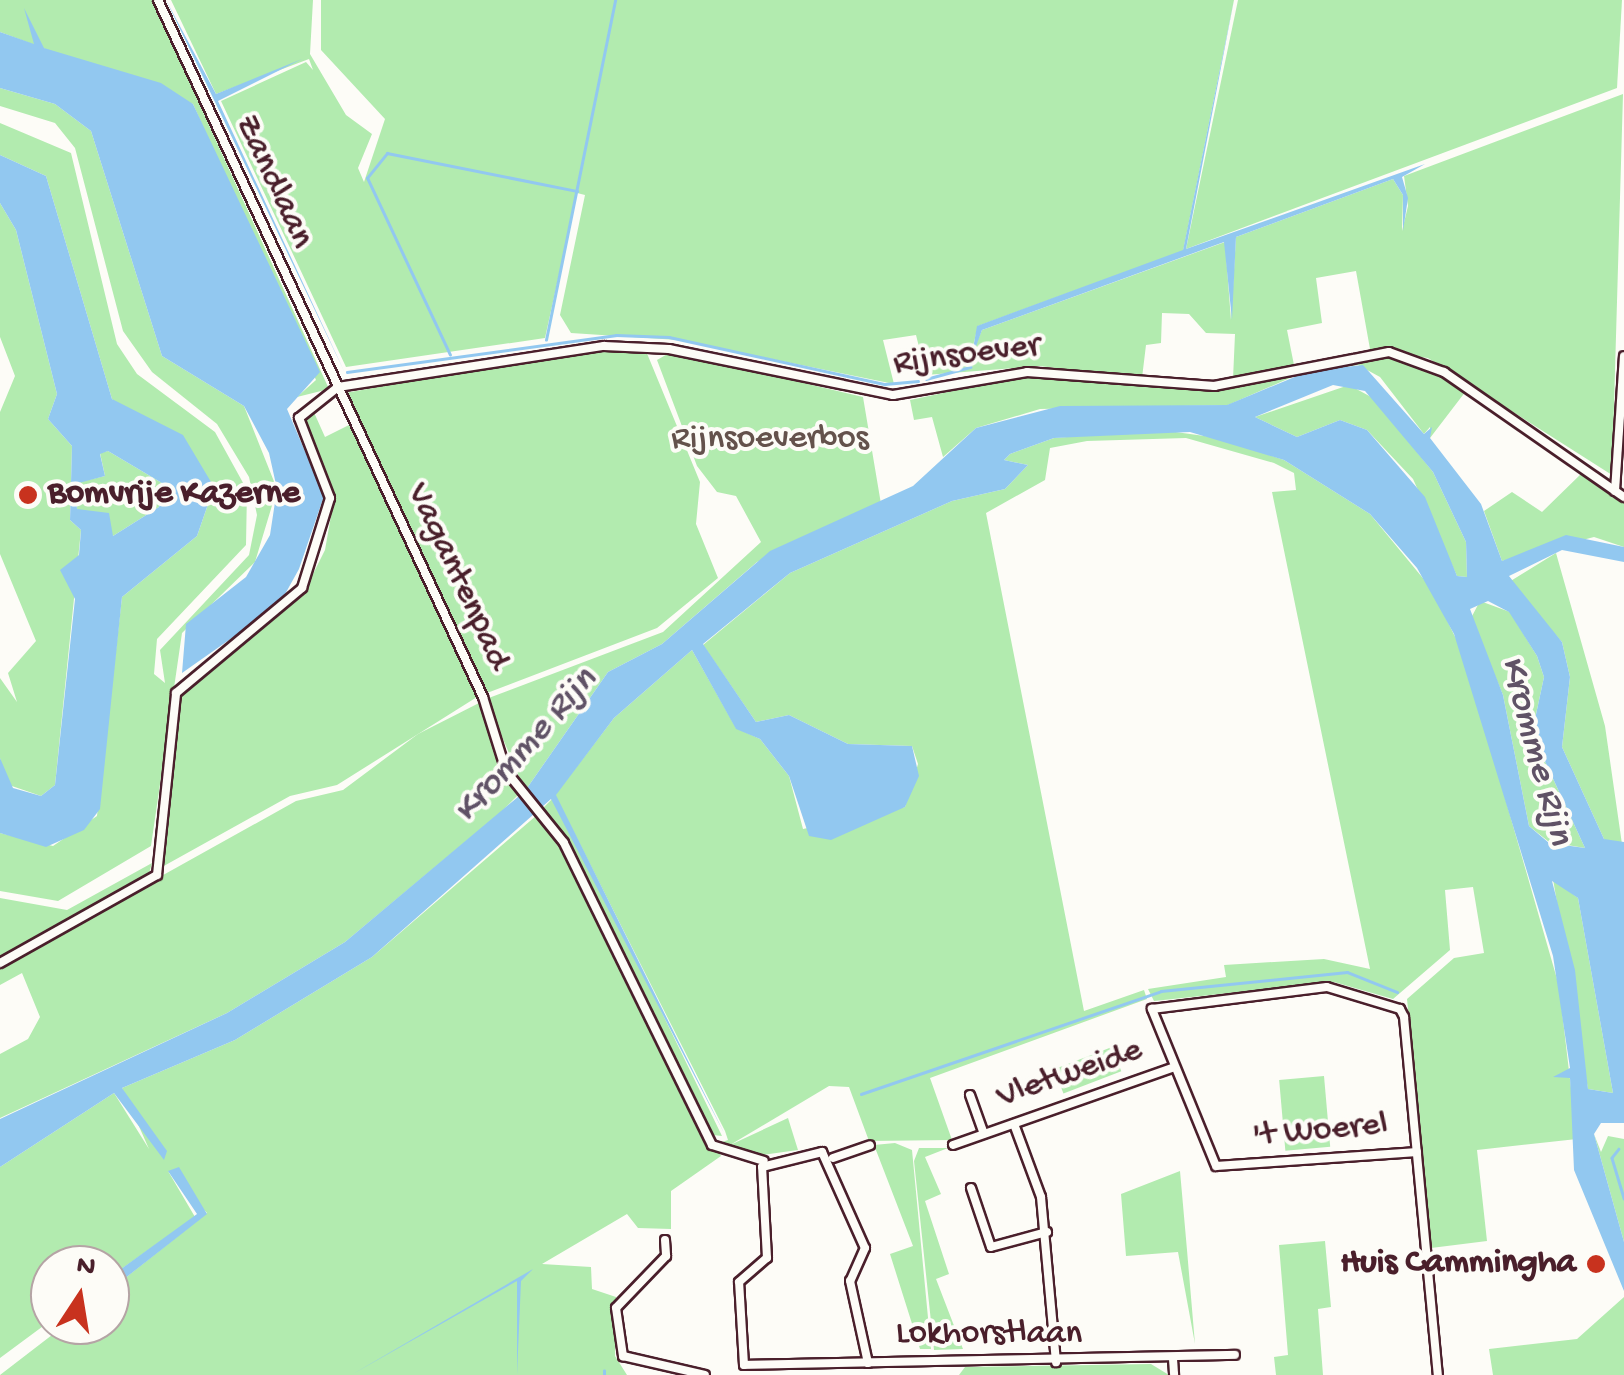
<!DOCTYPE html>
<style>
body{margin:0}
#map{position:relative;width:1624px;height:1375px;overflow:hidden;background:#fdfcf7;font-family:"Gochi Hand",sans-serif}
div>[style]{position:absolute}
.green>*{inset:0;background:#b2ebaf;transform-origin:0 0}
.water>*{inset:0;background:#92c8f0}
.stream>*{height:2.5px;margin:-1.25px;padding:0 1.25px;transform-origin:1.25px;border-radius:1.25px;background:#92c8f0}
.roads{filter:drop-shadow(2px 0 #4a1f2b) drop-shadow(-2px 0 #4a1f2b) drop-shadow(0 2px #4a1f2b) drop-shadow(0 -2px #4a1f2b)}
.minor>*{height:8px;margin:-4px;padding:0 4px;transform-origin:4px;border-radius:4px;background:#fdfcf7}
.dots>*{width:28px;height:28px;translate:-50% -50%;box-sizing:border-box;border:5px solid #fdfcf7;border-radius:50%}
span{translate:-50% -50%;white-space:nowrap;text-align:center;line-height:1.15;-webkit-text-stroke:8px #fdfcf7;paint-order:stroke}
.street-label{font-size:35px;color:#4a1f2b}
.park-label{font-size:35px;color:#64524c}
.poi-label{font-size:35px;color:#4a1f2b;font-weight:700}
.left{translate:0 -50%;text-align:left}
.right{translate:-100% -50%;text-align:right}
.water-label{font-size:38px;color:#605266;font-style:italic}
.north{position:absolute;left:30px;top:1245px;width:100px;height:100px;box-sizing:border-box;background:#fdfcf7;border:2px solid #b5a4a5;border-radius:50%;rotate:12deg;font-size:28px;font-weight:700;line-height:40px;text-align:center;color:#4a1f2b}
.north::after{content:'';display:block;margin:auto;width:35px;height:45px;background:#c8321e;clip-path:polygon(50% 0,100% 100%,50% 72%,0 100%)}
</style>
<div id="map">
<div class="green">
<div style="clip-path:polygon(0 0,152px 0,329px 389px,297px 397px,316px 380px,193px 104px,0 32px)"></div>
<div style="clip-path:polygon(171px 0,313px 0,310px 54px,346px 115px,372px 134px,358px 168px,364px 182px,385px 119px,321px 50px,321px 0,1234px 0,1183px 251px,978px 326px,970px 358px,982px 330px,1225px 242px,1231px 320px,1236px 237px,1393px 179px,1403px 195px,1402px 231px,1408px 206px,1404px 176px,1623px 94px,1612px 475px,1428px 358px,1370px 349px,1356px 271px,1316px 278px,1322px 323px,1287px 330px,1294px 365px,1233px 379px,1235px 334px,1206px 333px,1189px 314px,1162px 313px,1161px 343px,1146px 345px,1142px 378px,1039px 366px,926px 375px,916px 335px,883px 340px,894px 384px,678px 340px,571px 333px,560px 315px,585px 195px,577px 193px,545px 338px,346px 367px,221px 101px,306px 62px,313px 70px,309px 59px,216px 94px)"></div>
<div style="clip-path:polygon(1238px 0,1622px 0,1617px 88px,1186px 249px)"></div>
<div style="clip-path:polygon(0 88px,55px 104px,91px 131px,162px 356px,244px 406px,277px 489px,255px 562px,182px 633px,151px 846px,58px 901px,0 891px,0 833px,53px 846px,97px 816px,122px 597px,197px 536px,214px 487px,112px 399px,46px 176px,0 155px,0 123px,71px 153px,117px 344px,137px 374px,215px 432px,247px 490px,246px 545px,157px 639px,154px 674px,165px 683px,160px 650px,249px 555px,257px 515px,249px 477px,217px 424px,152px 372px,123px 331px,75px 148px,55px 123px,0 106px)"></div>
<div style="clip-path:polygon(0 203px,16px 230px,57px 394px,48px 419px,72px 446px,70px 520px,81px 530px,55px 785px,41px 796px,6px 784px,0 758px,0 678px,17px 702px,8px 673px,36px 641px,0 554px,0 412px,15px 376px,0 337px)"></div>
<div style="clip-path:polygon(646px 351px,700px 482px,696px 524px,718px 578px,657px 628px,487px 693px,345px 393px,572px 353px)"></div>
<div style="clip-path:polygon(671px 352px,863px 397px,881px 504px,757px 562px,662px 644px,608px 672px,525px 791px,486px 699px,663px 632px,761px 542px,736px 496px,717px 492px,697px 466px,657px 360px)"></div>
<div style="clip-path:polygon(1379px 355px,1435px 370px,1466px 391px,1430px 438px,1430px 427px,1424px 434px,1380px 377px,1358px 365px,1299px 374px,1228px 405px,1040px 409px,976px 428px,943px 457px,932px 417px,914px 420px,910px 400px,1034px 374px,1228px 387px)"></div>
<div style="clip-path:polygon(1349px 385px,1373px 398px,1433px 472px,1466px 542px,1467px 577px,1457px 576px,1413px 479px,1367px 430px,1340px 420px,1297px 437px,1255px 417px)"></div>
<div style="clip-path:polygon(312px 408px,325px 437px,351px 424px,477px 697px,337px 785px,290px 796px,162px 867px,175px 702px,185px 684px,303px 594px,325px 550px,334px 499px,303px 428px)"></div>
<div style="clip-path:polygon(1161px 430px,1219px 438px,1284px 460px,1370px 514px,1431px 588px,1464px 655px,1559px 986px,1577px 1139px,1477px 1150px,1487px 1241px,1431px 1248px,1407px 999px,1454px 958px,1484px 953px,1473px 887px,1445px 890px,1450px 950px,1393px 999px,1334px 982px,1154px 1001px,1148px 989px,1226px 977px,1224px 965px,1324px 959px,1370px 969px,1272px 492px,1296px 490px,1294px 473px,1274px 463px,1186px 438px,1087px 441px,1050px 448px,1045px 480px,986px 513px,1084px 1011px,1144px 990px,1147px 999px,930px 1078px,952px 1140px,869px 1141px,849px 1087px,829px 1086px,730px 1145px,788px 1118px,798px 1150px,762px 1155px,716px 1144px,728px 1140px,725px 1131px,555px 795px,614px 718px,692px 650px,736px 728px,760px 739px,789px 776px,803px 829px,905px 807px,918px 764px,912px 746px,848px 744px,789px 715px,756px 722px,703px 645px,790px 573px,952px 501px,1005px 489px,1028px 465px,1004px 460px,1010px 454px,1054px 438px)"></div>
<div style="clip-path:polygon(108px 451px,167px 486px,159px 507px,113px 536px,77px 509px,75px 483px,105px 476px,100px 453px)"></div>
<div style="clip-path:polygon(1583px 472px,1624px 500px,1624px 547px,1594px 537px,1502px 561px,1484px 511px,1512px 492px,1542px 512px)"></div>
<div style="clip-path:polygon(1556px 553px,1605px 726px,1624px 858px,1604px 839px,1562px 747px,1570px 677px,1562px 642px,1509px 582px)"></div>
<div style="clip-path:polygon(1480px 601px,1510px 612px,1537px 656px,1544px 677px,1532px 733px,1585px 848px,1549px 842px,1529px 826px,1503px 695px,1471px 618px)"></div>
<div style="clip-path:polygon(481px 702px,519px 794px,501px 812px,345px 942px,227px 1013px,0 1118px,0 1054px,28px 1039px,40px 1017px,22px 973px,0 985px,0 966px,296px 801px,343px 790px,418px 734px)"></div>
<div style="clip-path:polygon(552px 799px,606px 898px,722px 1136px,713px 1135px,570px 845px,542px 809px)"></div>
<div style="clip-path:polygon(537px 815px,582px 882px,721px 1156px,671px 1191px,671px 1229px,638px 1228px,627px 1214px,542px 1264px,591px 1267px,592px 1289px,616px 1297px,615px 1356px,627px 1375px,0 1375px,65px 1325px,110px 1325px,110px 1290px,207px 1213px,168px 1171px,195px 1217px,110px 1277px,110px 1265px,50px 1265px,50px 1321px,0 1358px,0 1167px,114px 1093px,149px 1149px,122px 1088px,235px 1040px,372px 957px)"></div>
<div style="clip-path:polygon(152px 863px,148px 877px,0 960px,0 898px,67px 910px)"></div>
<div style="clip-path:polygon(1553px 879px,1578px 898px,1613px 1093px,1588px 1089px)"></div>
<div style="left:1112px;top:1047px;width:26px;height:62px;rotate:69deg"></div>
<div style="left:1324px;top:1076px;width:71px;height:45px;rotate:85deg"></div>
<div style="clip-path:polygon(1594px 1134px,1601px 1152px,1608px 1136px,1624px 1139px,1624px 1242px)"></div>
<div style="clip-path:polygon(895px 1143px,912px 1150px,931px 1349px,920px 1349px,890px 1254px,913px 1246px,874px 1145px)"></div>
<div style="clip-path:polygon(948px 1148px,925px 1157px,941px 1194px,925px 1201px,949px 1274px,936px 1279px,963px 1349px,934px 1350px,914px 1161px,919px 1148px)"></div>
<div style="clip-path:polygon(1180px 1171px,1187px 1250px,1195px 1344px,1178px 1252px,1126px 1256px,1121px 1194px)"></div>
<div style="clip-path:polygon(1325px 1241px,1331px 1307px,1318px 1309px,1323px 1375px,1276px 1375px,1274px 1357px,1288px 1355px,1279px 1245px)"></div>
<div style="clip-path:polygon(1624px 1297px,1624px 1375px,1493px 1375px,1489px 1349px,1577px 1339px)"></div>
<div style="clip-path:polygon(1151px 1364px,1169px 1375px,959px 1375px,965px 1367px)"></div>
</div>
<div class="water">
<div style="clip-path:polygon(166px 0,216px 94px,302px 59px,218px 101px,345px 373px)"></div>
<div style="clip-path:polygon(1234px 0,1186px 249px,1425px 164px,1402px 177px,1408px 198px,1403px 231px,1403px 195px,1393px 179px,1236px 237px,1232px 320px,1224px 242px,982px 330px,971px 360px,977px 326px,1183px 250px)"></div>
<div style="clip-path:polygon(24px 8px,44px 48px,161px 83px,193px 104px,320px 372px,287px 409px,324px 496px,299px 569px,279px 605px,182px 673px,186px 624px,246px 577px,270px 535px,277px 489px,269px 453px,244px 406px,162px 356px,91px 131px,55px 104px,0 88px,0 32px,34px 44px)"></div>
<div style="clip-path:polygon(evenodd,0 155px,46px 176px,112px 399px,183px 435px,214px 487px,197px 536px,122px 597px,100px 809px,84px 830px,46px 847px,0 833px,0 758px,13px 788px,41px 796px,55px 785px,75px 599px,60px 570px,79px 555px,81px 530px,70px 520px,72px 446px,48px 419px,57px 394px,16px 230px,0 203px,0 155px,108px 451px,167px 486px,159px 507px,113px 536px,109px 513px,77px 509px,75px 484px,105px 476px,100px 454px,108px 451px)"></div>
<div style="clip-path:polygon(evenodd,1363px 365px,1424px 434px,1432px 427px,1430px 438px,1481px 504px,1502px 561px,1566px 535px,1624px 547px,1624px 562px,1562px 550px,1509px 576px,1562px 642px,1570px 677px,1562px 747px,1604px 839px,1624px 842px,1624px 1123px,1601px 1123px,1594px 1134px,1624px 1242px,1624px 1291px,1574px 1170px,1570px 1078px,1553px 1077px,1570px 1068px,1553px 956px,1454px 634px,1417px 568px,1370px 514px,1284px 460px,1190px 432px,1054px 438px,1010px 454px,1004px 460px,1028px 465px,1005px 489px,952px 501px,790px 573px,703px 644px,756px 722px,789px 715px,848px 744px,912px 746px,919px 776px,905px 807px,831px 840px,809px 836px,789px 776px,760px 739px,736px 729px,692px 650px,614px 718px,556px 795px,724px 1133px,551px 799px,372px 957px,235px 1040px,122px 1088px,167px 1151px,164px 1160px,114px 1093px,0 1167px,0 1119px,227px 1013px,345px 942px,525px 791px,608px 672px,662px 644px,770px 551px,913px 486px,976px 428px,1060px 406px,1227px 405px,1309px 371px,1363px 365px,1333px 385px,1365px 391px,1433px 472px,1466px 542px,1467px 577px,1457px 576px,1425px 497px,1367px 430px,1340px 420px,1297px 437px,1255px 417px,1333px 385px,1363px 365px,1488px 601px,1509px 612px,1537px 656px,1544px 677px,1532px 733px,1585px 848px,1549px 843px,1529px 826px,1503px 695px,1470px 609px,1488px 601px,1363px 365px,1552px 881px,1578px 898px,1613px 1093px,1588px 1089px,1575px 970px,1552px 881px)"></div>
<div style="clip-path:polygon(179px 1167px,207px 1214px,110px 1290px,110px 1277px,197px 1214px,168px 1171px)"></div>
<div style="clip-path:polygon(533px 1269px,521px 1281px,517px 1375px,517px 1281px,351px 1375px)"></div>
</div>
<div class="stream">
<div style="left:546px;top:340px;width:347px;rotate:-78.5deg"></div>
<div style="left:450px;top:355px;width:195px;rotate:-115.1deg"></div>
<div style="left:367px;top:178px;width:32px;rotate:-51deg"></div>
<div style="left:387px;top:153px;width:194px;rotate:11.3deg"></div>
<div style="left:347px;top:372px;width:272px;rotate:-7.8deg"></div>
<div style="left:616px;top:335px;width:53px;rotate:2.2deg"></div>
<div style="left:669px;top:337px;width:221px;rotate:12.3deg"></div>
<div style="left:885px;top:384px;width:33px;rotate:-5deg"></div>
<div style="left:926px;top:379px;width:46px;rotate:-15.3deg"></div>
<div style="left:861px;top:1094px;width:317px;rotate:-18.9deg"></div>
<div style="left:1161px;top:991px;width:187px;rotate:-5.8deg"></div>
<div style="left:1347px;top:972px;width:54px;rotate:21.8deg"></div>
<div style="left:1619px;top:1149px;width:11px;rotate:128deg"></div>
<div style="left:1612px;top:1158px;width:42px;rotate:73.3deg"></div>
<div style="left:604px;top:1375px;width:4px;rotate:-90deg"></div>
</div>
<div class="roads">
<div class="minor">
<div style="left:158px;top:0;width:769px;rotate:65deg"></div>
<div style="left:483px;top:697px;width:77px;rotate:72.7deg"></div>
<div style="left:506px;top:771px;width:92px;rotate:51.1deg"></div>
<div style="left:564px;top:843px;width:336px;rotate:63.9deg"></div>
<div style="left:712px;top:1145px;width:54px;rotate:17.1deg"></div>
<div style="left:1615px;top:491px;width:135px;rotate:-86.2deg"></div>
<div style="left:0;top:963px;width:180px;rotate:-29.3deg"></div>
<div style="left:157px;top:875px;width:183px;rotate:-84deg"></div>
<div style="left:176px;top:693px;width:164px;rotate:-39.8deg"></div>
<div style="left:302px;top:588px;width:94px;rotate:-72.7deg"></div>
<div style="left:330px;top:498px;width:86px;rotate:-111.2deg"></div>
<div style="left:299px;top:418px;width:50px;rotate:-38.5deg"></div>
<div style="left:338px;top:387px;width:269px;rotate:-8.8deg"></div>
<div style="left:604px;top:346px;width:65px;rotate:2.6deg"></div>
<div style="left:669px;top:349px;width:229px;rotate:11.6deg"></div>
<div style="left:893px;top:395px;width:136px;rotate:-9.7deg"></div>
<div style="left:1027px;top:372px;width:188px;rotate:4.3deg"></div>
<div style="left:1214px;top:386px;width:178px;rotate:-11deg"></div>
<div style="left:1389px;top:352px;width:59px;rotate:20deg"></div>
<div style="left:1444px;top:372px;width:219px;rotate:34.8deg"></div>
<div style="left:970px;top:1095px;width:41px;rotate:70.3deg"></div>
<div style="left:1014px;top:1124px;width:78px;rotate:69.7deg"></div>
<div style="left:1041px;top:1197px;width:166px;rotate:84.8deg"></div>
<div style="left:953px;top:1145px;width:232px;rotate:-19.4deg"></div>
<div style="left:1417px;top:1152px;width:201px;rotate:176deg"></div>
<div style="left:1216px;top:1166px;width:170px;rotate:-112.2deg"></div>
<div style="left:1152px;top:1009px;width:176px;rotate:-7.2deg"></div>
<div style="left:1327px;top:987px;width:76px;rotate:16.8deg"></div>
<div style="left:1400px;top:1009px;width:9px;rotate:63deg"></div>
<div style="left:1404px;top:1017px;width:360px;rotate:84.6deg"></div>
<div style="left:833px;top:1158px;width:39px;rotate:-19deg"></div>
<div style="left:971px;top:1188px;width:62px;rotate:71.3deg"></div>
<div style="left:991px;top:1247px;width:58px;rotate:-15deg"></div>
<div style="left:665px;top:1240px;width:16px;rotate:86deg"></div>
<div style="left:666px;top:1256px;width:72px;rotate:133.9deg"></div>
<div style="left:616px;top:1308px;width:49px;rotate:81.7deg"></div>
<div style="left:623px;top:1356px;width:84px;rotate:13deg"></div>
<div style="left:1173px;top:1359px;width:16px;rotate:86deg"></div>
<div style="left:744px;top:1365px;width:83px;rotate:-93.4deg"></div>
<div style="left:739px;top:1282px;width:37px;rotate:-41deg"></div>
<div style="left:767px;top:1258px;width:91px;rotate:-93.1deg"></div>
<div style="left:762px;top:1167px;width:62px;rotate:-14deg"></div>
<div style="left:822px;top:1152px;width:105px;rotate:65.9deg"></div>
<div style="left:865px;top:1248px;width:36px;rotate:114deg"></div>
<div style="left:850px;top:1281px;width:84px;rotate:77.6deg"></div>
<div style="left:744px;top:1365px;width:491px;rotate:-1.2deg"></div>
</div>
</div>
<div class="dots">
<div style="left:28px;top:495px;background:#c8321e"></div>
<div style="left:1596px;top:1264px;background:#c8321e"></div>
</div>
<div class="street-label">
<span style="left:273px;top:182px;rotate:65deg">Zandlaan</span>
<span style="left:967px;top:356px;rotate:-7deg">Rijnsoever</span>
<span style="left:457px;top:577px;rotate:65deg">Vagantenpad</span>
<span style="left:1070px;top:1075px;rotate:-19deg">Vletweide</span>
<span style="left:1320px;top:1132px;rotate:-5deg">'t Woerel</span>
<span style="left:989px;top:1335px">Lokhorstlaan</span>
</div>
<div class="park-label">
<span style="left:770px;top:440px">Rijnsoeverbos</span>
</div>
<div class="poi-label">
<span class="left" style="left:48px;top:495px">Bomvrije Kazerne</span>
<span class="right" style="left:1576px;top:1264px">Huis Cammingha</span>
</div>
<div class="water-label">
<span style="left:527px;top:747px;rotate:-48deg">Kromme Rijn</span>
<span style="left:1534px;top:751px;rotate:75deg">Kromme Rijn</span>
</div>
<div class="north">N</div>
</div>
